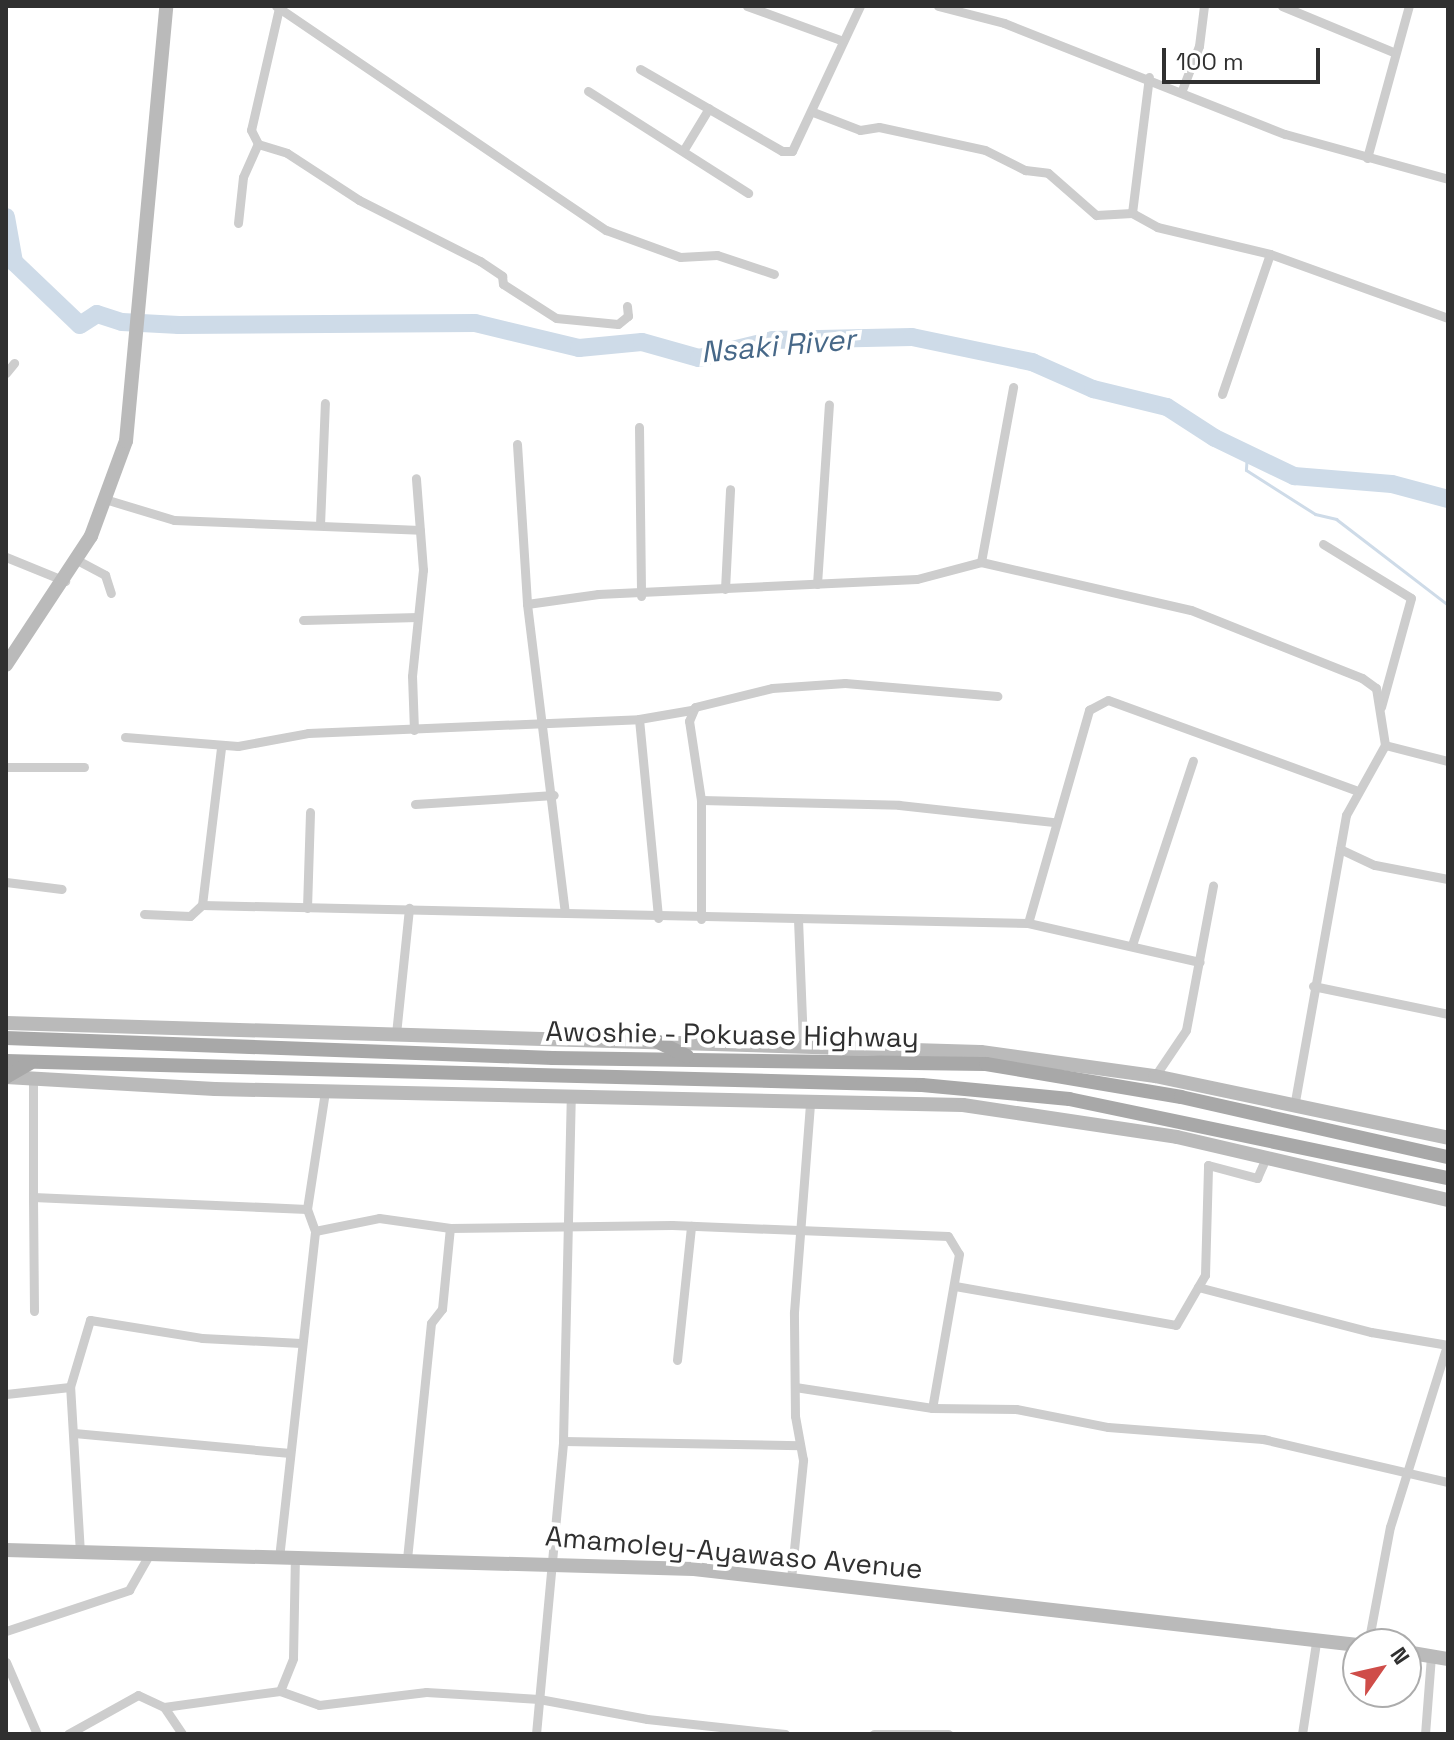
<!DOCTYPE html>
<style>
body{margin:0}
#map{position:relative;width:1454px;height:1740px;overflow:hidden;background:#fff;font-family:"Space Grotesk",sans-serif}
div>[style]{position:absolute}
.stream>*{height:3px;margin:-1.5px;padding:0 1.5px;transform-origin:1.5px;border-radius:1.5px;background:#cedbe8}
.river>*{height:18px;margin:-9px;padding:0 9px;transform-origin:9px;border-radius:9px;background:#cedbe8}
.street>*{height:9px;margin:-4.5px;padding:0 4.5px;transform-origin:4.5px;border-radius:4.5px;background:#cdcdcd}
.secondary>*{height:14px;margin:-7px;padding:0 7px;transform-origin:7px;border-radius:7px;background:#bababa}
.primary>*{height:14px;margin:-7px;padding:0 7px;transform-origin:7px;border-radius:7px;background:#a8a8a8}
span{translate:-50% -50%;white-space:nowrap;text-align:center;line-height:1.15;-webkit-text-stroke:8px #fff;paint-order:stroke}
.street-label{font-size:28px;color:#303030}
.water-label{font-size:30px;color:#476888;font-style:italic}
.frame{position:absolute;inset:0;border:8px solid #303030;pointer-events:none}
.north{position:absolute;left:1342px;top:1628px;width:80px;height:80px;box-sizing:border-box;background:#fff;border:2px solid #acacac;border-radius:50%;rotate:56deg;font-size:22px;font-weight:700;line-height:32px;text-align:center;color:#303030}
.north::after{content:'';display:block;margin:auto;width:28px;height:36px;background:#cf4d49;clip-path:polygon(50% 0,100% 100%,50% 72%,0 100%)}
.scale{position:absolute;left:1162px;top:48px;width:158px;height:36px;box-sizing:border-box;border:4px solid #303030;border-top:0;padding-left:10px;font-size:24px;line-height:28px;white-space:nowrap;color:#303030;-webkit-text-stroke:6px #fff;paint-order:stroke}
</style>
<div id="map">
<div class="stream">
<div style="left:1247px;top:454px;width:16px;rotate:94deg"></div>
<div style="left:1246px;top:470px;width:82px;rotate:32.5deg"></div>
<div style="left:1315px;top:514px;width:22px;rotate:13deg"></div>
<div style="left:1336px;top:519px;width:141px;rotate:37.5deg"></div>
</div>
<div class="river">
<div style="left:6px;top:217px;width:46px;rotate:79.9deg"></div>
<div style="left:14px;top:262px;width:91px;rotate:43.7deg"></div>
<div style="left:80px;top:325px;width:20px;rotate:-33deg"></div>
<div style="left:97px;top:314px;width:26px;rotate:18deg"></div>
<div style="left:122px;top:322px;width:57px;rotate:3deg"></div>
<div style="left:179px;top:325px;width:296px;rotate:-0.4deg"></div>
<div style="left:475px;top:323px;width:107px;rotate:13.5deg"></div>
<div style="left:579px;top:348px;width:63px;rotate:-5.4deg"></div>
<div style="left:642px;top:342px;width:59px;rotate:15.7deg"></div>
<div style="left:699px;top:358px;width:76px;rotate:-13.7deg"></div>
<div style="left:773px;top:340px;width:139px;rotate:-1.2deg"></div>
<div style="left:912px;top:337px;width:123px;rotate:11.8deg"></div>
<div style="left:1032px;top:362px;width:67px;rotate:23.9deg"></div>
<div style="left:1093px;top:389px;width:76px;rotate:13.7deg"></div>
<div style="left:1167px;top:407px;width:57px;rotate:32.9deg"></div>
<div style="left:1215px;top:438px;width:88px;rotate:25.7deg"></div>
<div style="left:1294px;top:476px;width:98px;rotate:4.7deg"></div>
<div style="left:1392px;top:484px;width:58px;rotate:15deg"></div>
</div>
<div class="street">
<div style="left:276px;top:6px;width:399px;rotate:34.2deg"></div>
<div style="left:606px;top:230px;width:79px;rotate:20deg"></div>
<div style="left:680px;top:257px;width:37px;rotate:-3deg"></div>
<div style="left:717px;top:255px;width:60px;rotate:18.4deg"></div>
<div style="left:747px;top:6px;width:102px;rotate:20deg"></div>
<div style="left:938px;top:6px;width:68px;rotate:14.4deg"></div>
<div style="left:1004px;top:23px;width:302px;rotate:21.6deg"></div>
<div style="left:1285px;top:134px;width:169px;rotate:15.4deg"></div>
<div style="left:1282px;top:6px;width:120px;rotate:22.5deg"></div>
<div style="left:279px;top:8px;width:125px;rotate:102.9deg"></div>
<div style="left:251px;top:130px;width:16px;rotate:63deg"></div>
<div style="left:258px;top:144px;width:30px;rotate:17deg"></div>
<div style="left:287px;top:153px;width:86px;rotate:33.1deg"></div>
<div style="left:359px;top:200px;width:136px;rotate:26.8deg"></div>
<div style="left:480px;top:261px;width:27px;rotate:34deg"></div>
<div style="left:502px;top:276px;width:8px;rotate:83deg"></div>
<div style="left:503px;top:284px;width:63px;rotate:32.7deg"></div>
<div style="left:556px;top:318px;width:62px;rotate:5.5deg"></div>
<div style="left:618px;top:324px;width:13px;rotate:-39deg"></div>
<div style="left:628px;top:316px;width:10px;rotate:-96deg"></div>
<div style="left:640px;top:69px;width:164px;rotate:30deg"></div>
<div style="left:782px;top:151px;width:10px"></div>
<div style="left:792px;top:151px;width:160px;rotate:-64.9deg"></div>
<div style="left:1182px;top:90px;width:47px;rotate:-68.9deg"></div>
<div style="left:1199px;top:46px;width:40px;rotate:-82.9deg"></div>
<div style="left:588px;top:91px;width:190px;rotate:32.5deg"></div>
<div style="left:813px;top:112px;width:50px;rotate:21deg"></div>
<div style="left:860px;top:130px;width:19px;rotate:-9deg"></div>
<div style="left:879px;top:127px;width:108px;rotate:12.2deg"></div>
<div style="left:985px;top:150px;width:45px;rotate:26.6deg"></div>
<div style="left:1025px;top:170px;width:23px;rotate:7deg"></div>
<div style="left:1048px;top:173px;width:64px;rotate:41.2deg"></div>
<div style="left:1096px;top:215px;width:36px;rotate:-3deg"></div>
<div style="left:1132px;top:213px;width:29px;rotate:29deg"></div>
<div style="left:1157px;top:227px;width:116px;rotate:13.4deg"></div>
<div style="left:1270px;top:254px;width:189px;rotate:19.8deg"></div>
<div style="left:683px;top:151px;width:50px;rotate:-58.8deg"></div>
<div style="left:1367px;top:158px;width:158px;rotate:-74.6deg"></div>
<div style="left:1132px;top:213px;width:137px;rotate:-82.9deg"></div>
<div style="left:238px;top:223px;width:46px;rotate:-83.8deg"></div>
<div style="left:243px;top:177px;width:36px;rotate:-66deg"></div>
<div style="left:6px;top:373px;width:13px;rotate:-51deg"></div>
<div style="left:1222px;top:394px;width:148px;rotate:-71.1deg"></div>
<div style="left:639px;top:427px;width:169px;rotate:89.3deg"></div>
<div style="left:517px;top:444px;width:160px;rotate:86.4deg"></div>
<div style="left:527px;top:604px;width:310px;rotate:83deg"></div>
<div style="left:108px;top:500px;width:69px;rotate:16.9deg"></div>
<div style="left:174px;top:520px;width:246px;rotate:2.3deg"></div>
<div style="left:320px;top:525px;width:122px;rotate:-87.7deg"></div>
<div style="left:1323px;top:544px;width:103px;rotate:31.5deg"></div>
<div style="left:1411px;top:598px;width:113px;rotate:105.4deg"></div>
<div style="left:6px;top:557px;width:64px;rotate:22.1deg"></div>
<div style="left:77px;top:560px;width:32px;rotate:28deg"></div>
<div style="left:105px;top:575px;width:19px;rotate:72deg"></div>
<div style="left:981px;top:562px;width:178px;rotate:-79.6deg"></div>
<div style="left:817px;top:584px;width:180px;rotate:-86.2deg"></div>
<div style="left:725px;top:589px;width:100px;rotate:-87.1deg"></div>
<div style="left:527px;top:604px;width:72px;rotate:-8deg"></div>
<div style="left:598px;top:594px;width:319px;rotate:-2.7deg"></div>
<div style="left:917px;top:579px;width:66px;rotate:-14.9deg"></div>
<div style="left:981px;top:562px;width:215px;rotate:12.9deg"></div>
<div style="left:1191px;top:610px;width:184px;rotate:21.7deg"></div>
<div style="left:1362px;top:678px;width:17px;rotate:36deg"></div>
<div style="left:1376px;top:688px;width:58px;rotate:81deg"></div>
<div style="left:1385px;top:745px;width:80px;rotate:119.1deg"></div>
<div style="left:1346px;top:815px;width:296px;rotate:100.1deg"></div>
<div style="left:303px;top:620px;width:115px;rotate:-1.5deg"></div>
<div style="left:639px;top:719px;width:200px;rotate:84.5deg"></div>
<div style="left:414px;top:730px;width:54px;rotate:-92.1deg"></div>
<div style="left:412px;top:676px;width:107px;rotate:-84.1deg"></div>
<div style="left:423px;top:570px;width:92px;rotate:-94.4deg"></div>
<div style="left:125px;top:737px;width:113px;rotate:4.6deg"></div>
<div style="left:238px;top:746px;width:71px;rotate:-10.5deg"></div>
<div style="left:308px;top:733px;width:331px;rotate:-2.4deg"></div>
<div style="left:639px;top:719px;width:53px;rotate:-9.8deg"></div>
<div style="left:1385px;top:745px;width:65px;rotate:14.3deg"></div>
<div style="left:6px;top:767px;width:78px"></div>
<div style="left:701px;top:800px;width:198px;rotate:1.4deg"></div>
<div style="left:899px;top:805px;width:156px;rotate:6.3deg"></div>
<div style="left:415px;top:804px;width:139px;rotate:-3.7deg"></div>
<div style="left:1340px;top:849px;width:38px;rotate:25deg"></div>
<div style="left:1375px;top:865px;width:74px;rotate:10.9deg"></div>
<div style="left:6px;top:882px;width:56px;rotate:7.1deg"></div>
<div style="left:202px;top:905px;width:159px;rotate:-83.1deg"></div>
<div style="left:307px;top:908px;width:96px;rotate:-88.2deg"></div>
<div style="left:144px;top:914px;width:46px;rotate:2.5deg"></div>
<div style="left:190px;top:916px;width:16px;rotate:-43deg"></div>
<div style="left:202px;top:905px;width:826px;rotate:1.25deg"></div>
<div style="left:1028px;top:923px;width:176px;rotate:12.8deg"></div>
<div style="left:701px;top:919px;width:119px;rotate:-90deg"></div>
<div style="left:701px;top:800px;width:80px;rotate:-98.6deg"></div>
<div style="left:689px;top:721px;width:15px;rotate:-67deg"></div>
<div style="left:695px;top:707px;width:79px;rotate:-13.9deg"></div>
<div style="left:772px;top:688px;width:73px;rotate:-3.9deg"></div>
<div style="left:845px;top:683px;width:153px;rotate:4.9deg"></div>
<div style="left:798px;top:919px;width:127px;rotate:87.7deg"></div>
<div style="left:1028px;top:923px;width:222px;rotate:-74deg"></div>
<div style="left:1089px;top:710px;width:21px;rotate:-28deg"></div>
<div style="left:1108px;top:700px;width:263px;rotate:20deg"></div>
<div style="left:1132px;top:945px;width:194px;rotate:-71.7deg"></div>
<div style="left:1313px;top:986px;width:138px;rotate:11.7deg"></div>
<div style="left:396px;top:1034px;width:127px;rotate:-84.1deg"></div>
<div style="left:1155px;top:1076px;width:55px;rotate:-56deg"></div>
<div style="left:1186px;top:1030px;width:147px;rotate:-79.4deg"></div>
<div style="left:33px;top:1079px;width:118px;rotate:90deg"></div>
<div style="left:33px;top:1197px;width:274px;rotate:2.5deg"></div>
<div style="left:33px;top:1197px;width:114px;rotate:89.5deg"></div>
<div style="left:315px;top:1231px;width:65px;rotate:-11.5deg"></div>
<div style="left:379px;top:1218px;width:72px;rotate:8deg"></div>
<div style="left:450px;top:1228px;width:222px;rotate:-0.8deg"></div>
<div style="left:672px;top:1225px;width:276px;rotate:2.3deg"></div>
<div style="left:948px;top:1236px;width:21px;rotate:59deg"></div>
<div style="left:959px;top:1254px;width:156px;rotate:99.9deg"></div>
<div style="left:955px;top:1286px;width:224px;rotate:10deg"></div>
<div style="left:1176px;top:1325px;width:58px;rotate:-59.9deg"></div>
<div style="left:1205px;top:1275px;width:110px;rotate:-88.4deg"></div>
<div style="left:1208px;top:1165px;width:51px;rotate:14.9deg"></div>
<div style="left:1257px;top:1178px;width:22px;rotate:-66deg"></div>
<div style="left:1198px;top:1287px;width:179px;rotate:14.6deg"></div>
<div style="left:1371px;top:1332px;width:78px;rotate:9.6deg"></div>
<div style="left:677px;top:1360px;width:135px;rotate:-84deg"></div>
<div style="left:795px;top:1387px;width:139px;rotate:8.7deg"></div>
<div style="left:932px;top:1408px;width:84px;rotate:0.7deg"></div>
<div style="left:1016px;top:1409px;width:94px;rotate:11.1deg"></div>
<div style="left:1108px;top:1427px;width:155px;rotate:4.4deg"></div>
<div style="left:1263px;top:1439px;width:190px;rotate:13.1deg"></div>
<div style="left:6px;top:1394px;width:64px;rotate:-6.2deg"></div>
<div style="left:74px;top:1433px;width:217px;rotate:5.3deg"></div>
<div style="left:563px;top:1441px;width:237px;rotate:1deg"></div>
<div style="left:80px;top:1553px;width:166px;rotate:-93.4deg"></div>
<div style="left:70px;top:1387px;width:70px;rotate:-73.4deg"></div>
<div style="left:90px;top:1320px;width:113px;rotate:9.1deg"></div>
<div style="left:202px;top:1338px;width:99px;rotate:2.9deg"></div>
<div style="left:279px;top:1558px;width:329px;rotate:-83.7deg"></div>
<div style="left:315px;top:1231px;width:23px;rotate:-110deg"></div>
<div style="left:307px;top:1209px;width:118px;rotate:-81.3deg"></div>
<div style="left:407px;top:1559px;width:237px;rotate:-84.2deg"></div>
<div style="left:431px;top:1323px;width:18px;rotate:-52deg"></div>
<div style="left:442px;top:1309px;width:81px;rotate:-84.4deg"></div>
<div style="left:791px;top:1579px;width:120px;rotate:-84.2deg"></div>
<div style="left:803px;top:1460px;width:45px;rotate:-100.3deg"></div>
<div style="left:795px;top:1416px;width:104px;rotate:-90.6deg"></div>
<div style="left:794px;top:1312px;width:210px;rotate:-85.6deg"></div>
<div style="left:6px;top:1631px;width:130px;rotate:-18.4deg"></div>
<div style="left:129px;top:1590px;width:40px;rotate:-60.3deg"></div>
<div style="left:1368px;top:1644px;width:119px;rotate:-79.4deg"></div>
<div style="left:1390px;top:1527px;width:191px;rotate:-72.6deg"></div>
<div style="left:6px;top:1662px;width:78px;rotate:66.7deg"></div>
<div style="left:280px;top:1691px;width:41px;rotate:19.7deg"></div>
<div style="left:319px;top:1705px;width:108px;rotate:-6.9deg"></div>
<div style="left:426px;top:1692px;width:113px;rotate:3.5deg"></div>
<div style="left:539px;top:1699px;width:110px;rotate:10.5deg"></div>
<div style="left:647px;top:1719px;width:139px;rotate:6.2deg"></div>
<div style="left:164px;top:1707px;width:117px;rotate:-7.9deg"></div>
<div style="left:280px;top:1691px;width:35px;rotate:-68deg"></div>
<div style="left:293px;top:1658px;width:100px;rotate:-88.9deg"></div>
<div style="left:68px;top:1734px;width:80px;rotate:-29.1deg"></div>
<div style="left:138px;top:1695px;width:29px;rotate:25deg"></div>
<div style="left:164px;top:1707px;width:32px;rotate:56deg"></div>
<div style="left:536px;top:1734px;width:294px;rotate:-84.7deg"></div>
<div style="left:563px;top:1441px;width:343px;rotate:-88.7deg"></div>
<div style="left:874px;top:1734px;width:74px"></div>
<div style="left:1302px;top:1734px;width:92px;rotate:-81.3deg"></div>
<div style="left:1425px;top:1734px;width:78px;rotate:-85.6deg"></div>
</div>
<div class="secondary">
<div style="left:6px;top:665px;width:154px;rotate:-56.6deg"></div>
<div style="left:91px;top:536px;width:101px;rotate:-69.8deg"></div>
<div style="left:126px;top:441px;width:437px;rotate:-84.7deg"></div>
<div style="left:6px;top:1023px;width:975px;rotate:1.7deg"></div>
<div style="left:981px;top:1052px;width:176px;rotate:7.9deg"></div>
<div style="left:1155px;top:1076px;width:299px;rotate:11.9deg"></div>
<div style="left:6px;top:1077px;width:209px;rotate:3.3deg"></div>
<div style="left:215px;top:1089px;width:748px;rotate:1.23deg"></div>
<div style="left:963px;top:1105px;width:216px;rotate:8.5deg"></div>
<div style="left:1177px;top:1137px;width:278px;rotate:13.1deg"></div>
<div style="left:6px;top:1550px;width:688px;rotate:1.58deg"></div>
<div style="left:694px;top:1569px;width:668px;rotate:6.53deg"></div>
<div style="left:1406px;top:1652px;width:43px;rotate:9.5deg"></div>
</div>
<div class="primary">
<div style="left:6px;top:1038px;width:547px;rotate:2.09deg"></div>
<div style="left:553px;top:1058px;width:433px;rotate:0.8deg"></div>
<div style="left:986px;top:1064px;width:198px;rotate:9.6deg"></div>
<div style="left:1181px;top:1097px;width:274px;rotate:12.7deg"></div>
<div style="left:652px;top:1039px;width:39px;rotate:26deg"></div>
<div style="left:6px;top:1061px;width:916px;rotate:1.5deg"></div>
<div style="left:922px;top:1085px;width:148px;rotate:5.4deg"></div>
<div style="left:1069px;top:1099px;width:387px;rotate:11.8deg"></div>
<div style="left:6px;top:1077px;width:28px;rotate:-30deg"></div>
</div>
<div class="street-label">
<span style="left:732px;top:1034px;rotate:1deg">Awoshie - Pokuase Highway</span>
<span style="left:734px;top:1552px;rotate:5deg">Amamoley-Ayawaso Avenue</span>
</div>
<div class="water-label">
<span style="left:778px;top:346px;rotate:-5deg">Nsaki River</span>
</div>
<div class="frame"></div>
<div class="north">N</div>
<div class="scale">100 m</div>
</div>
